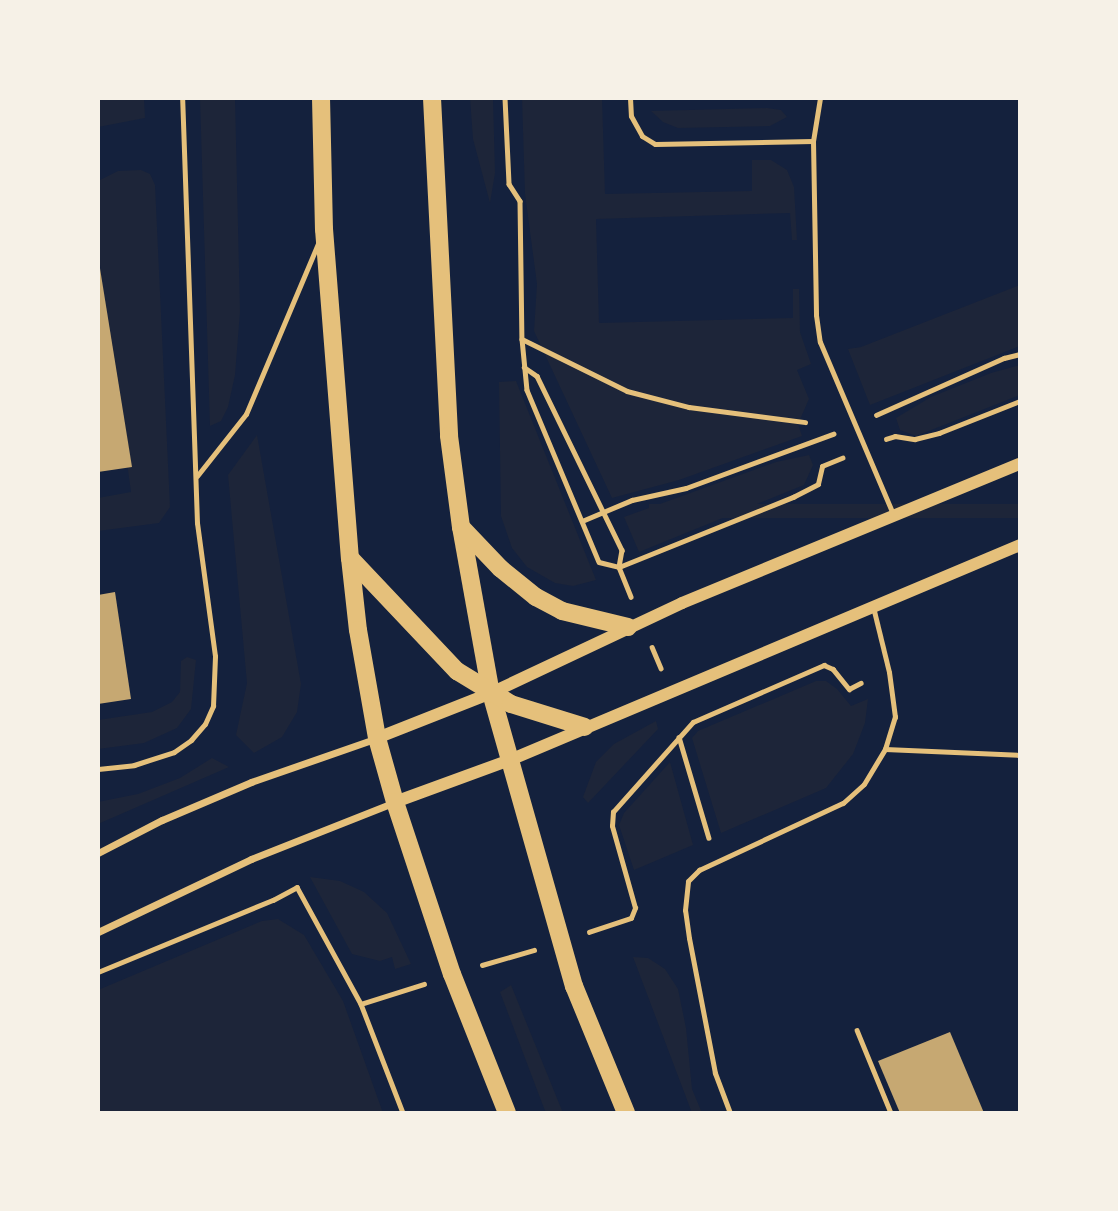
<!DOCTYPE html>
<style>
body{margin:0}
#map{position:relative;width:1118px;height:1211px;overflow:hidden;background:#14213d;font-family:Mulish,sans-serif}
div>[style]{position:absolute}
.green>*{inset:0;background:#1d2539;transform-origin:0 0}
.building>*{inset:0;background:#c6a872}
.path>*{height:4.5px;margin:-2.25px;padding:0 2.25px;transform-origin:2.25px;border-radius:2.25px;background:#e5c07b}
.service>*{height:5px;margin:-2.5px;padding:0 2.5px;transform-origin:2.5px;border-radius:2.5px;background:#e5c07b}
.minor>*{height:7px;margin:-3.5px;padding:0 3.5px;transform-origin:3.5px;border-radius:3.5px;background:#e5c07b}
.tertiary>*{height:12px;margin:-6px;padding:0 6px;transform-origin:6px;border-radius:6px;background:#e5c07b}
.primary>*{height:18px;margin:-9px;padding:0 9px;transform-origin:9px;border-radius:9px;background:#e5c07b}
span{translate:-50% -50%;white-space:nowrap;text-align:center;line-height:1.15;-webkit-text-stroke:7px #f6f1e7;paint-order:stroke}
.frame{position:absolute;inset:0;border:100px solid #f6f1e7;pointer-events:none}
</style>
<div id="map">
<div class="green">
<div style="clip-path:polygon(98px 98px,144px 98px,145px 118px,98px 127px)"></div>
<div style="clip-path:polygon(200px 98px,235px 98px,240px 312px,235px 375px,228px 407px,221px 421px,210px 426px)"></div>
<div style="clip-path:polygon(470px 98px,493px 98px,495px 173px,490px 203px,473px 139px)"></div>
<div style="clip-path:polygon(522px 98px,602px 98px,605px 194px,752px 191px,752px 160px,771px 160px,787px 170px,794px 187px,797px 240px,792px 240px,790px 213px,596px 219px,599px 323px,793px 318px,793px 289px,799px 289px,800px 332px,811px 364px,797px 370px,809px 399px,798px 424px,802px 436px,679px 480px,612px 498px,534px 331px,537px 284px,525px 194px)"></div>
<div style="clip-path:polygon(767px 108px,781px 110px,787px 117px,770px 126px,678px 128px,663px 122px,651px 111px)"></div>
<div style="clip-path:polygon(141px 170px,150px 174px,155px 185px,170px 507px,159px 523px,98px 531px,98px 498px,131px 492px,98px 250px,98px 181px,118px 171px)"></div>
<div style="clip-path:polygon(1020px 285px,1020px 346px,870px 405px,848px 349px,861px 347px)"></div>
<div style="clip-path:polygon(1020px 365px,1020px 395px,916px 436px,900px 430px,896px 418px,931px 397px,991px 373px)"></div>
<div style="clip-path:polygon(516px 381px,596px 580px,573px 586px,555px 583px,527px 567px,512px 548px,501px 516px,499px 382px)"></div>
<div style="clip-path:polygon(257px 435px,301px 684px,297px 712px,282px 737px,254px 753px,236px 735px,247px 683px,228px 475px)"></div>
<div style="clip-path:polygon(809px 455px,813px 465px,804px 485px,639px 552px,624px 517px,776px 462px)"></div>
<div style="left:1020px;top:504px;width:14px;height:371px;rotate:90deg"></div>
<div style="clip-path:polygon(187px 657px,196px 660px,191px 709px,177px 728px,144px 743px,98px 749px,98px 720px,152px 712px,172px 702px,180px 692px,181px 661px)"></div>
<div style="clip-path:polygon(816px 681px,826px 681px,837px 689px,851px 706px,868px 699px,865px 723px,853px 754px,826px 788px,721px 833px,692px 738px,698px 731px)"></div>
<div style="clip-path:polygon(656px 721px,658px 729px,588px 803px,583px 797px,596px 762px,614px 744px)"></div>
<div style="clip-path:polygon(212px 758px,229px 767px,98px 824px,98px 802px,138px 794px,180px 778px)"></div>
<div style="clip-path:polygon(670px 762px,693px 845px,634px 870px,619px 825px,624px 813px)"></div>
<div style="clip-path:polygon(310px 877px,340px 881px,364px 892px,387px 913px,411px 964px,395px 969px,392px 957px,380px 961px,352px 954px)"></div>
<div style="clip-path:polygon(278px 919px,304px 935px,343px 1001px,383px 1113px,98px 1113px,98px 990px,262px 921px)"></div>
<div style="clip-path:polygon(633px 957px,648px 958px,665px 969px,678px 989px,686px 1028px,692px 1089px,702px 1113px,692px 1113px)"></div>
<div style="clip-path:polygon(511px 985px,563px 1113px,546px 1113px,542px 1103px,500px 992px)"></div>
</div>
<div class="building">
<div style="clip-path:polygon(98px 256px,132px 467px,98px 472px)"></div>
<div style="clip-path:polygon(115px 592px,131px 699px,98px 704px,98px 595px)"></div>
<div style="clip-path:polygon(950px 1032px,984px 1113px,900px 1113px,878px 1061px)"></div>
</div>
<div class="path">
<div style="left:505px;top:98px;width:86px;rotate:87.3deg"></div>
<div style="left:509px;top:184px;width:20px;rotate:57deg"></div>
<div style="left:520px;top:201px;width:138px;rotate:89.2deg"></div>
<div style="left:522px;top:339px;width:51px;rotate:84.4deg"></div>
<div style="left:527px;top:390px;width:186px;rotate:67.3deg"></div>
<div style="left:599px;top:562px;width:21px;rotate:14deg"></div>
<div style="left:619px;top:567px;width:188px;rotate:-21.9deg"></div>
<div style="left:793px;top:497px;width:28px;rotate:-27deg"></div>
<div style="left:818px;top:484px;width:18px;rotate:-77deg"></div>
<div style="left:822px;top:466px;width:22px;rotate:-22deg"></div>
<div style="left:522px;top:339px;width:117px;rotate:26.3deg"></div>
<div style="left:627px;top:391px;width:64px;rotate:14.5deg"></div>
<div style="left:689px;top:407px;width:117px;rotate:7.4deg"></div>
<div style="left:524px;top:367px;width:16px;rotate:35deg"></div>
<div style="left:537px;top:376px;width:194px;rotate:64deg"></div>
<div style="left:622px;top:550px;width:17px;rotate:100deg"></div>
<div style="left:619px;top:567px;width:32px;rotate:68deg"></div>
<div style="left:876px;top:415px;width:140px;rotate:-24deg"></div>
<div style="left:1004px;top:358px;width:16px;rotate:-14deg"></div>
<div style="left:886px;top:439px;width:9px;rotate:-18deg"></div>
<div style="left:895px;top:436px;width:20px;rotate:9deg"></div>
<div style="left:915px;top:439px;width:25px;rotate:-14deg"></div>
<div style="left:939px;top:433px;width:87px;rotate:-21.6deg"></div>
<div style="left:582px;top:521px;width:54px;rotate:-22.8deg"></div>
<div style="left:632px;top:500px;width:55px;rotate:-12.5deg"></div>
<div style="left:686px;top:488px;width:157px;rotate:-20.2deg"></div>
<div style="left:652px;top:647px;width:23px;rotate:67deg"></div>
<div style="left:679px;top:737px;width:105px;rotate:73.5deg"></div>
<div style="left:589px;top:932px;width:44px;rotate:-18.4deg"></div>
<div style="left:631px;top:918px;width:11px;rotate:-68deg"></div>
<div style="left:635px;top:908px;width:85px;rotate:-105.7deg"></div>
<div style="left:612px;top:826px;width:14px;rotate:-86deg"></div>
<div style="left:613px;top:812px;width:120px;rotate:-48.4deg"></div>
<div style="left:693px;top:722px;width:143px;rotate:-23.5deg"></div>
<div style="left:824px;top:665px;width:10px;rotate:24deg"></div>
<div style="left:833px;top:669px;width:26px;rotate:51deg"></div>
<div style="left:849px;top:689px;width:13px;rotate:-27deg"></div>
<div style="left:482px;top:965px;width:54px;rotate:-16.1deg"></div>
<div style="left:98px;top:972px;width:189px;rotate:-22.4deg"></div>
<div style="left:273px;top:900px;width:27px;rotate:-28deg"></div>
<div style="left:297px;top:887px;width:133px;rotate:61.3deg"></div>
<div style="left:361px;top:1004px;width:117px;rotate:68.9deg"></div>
<div style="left:361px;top:1004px;width:66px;rotate:-17.6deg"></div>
<div style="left:857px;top:1030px;width:90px;rotate:67.7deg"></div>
</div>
<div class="service">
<div style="left:630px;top:98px;width:18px;rotate:87deg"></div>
<div style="left:631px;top:116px;width:23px;rotate:61deg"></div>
<div style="left:642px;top:136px;width:15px;rotate:32deg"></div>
<div style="left:655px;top:144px;width:158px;rotate:-1.1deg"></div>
<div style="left:820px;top:98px;width:44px;rotate:99.2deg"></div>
<div style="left:813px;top:141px;width:174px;rotate:89deg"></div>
<div style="left:816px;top:315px;width:27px;rotate:82deg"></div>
<div style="left:820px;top:342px;width:187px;rotate:67deg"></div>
<div style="left:197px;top:476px;width:79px;rotate:-51.7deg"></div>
<div style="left:246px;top:414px;width:188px;rotate:-67.1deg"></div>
<div style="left:885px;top:749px;width:135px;rotate:2.5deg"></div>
<div style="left:98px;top:769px;width:36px;rotate:-6deg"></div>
<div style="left:134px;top:765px;width:42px;rotate:-18deg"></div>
<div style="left:174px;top:752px;width:21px;rotate:-35deg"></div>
<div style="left:191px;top:740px;width:21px;rotate:-49deg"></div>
<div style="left:205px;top:724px;width:20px;rotate:-66deg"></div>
<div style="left:213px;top:706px;width:50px;rotate:-87.7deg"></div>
<div style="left:215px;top:656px;width:134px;rotate:-97.7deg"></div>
<div style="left:197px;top:523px;width:425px;rotate:-92deg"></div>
<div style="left:730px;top:1113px;width:43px;rotate:-110.6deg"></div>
<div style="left:715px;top:1073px;width:137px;rotate:-100.9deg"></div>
<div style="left:689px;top:938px;width:28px;rotate:-98deg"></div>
<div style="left:685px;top:910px;width:29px;rotate:-84deg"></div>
<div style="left:688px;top:881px;width:16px;rotate:-45deg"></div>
<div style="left:699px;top:870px;width:159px;rotate:-25deg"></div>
<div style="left:843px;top:803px;width:28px;rotate:-42deg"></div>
<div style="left:864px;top:784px;width:41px;rotate:-59deg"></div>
<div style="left:885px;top:749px;width:34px;rotate:-73deg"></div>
<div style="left:895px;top:717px;width:45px;rotate:-97.6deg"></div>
<div style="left:889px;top:672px;width:67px;rotate:-103.8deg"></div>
</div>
<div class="minor">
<div style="left:98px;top:853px;width:72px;rotate:-27.3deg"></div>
<div style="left:162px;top:820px;width:97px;rotate:-23.1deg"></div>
<div style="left:251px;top:782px;width:133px;rotate:-19.2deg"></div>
<div style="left:98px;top:932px;width:170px;rotate:-25.5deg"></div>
<div style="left:251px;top:859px;width:155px;rotate:-21.6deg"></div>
</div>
<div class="tertiary">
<div style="left:377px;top:738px;width:123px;rotate:-21.5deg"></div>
<div style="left:491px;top:693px;width:211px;rotate:-25.2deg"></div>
<div style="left:682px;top:603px;width:365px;rotate:-22.4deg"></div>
<div style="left:395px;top:802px;width:122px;rotate:-20.1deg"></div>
<div style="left:510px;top:760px;width:553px;rotate:-22.86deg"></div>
</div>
<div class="primary">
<div style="left:321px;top:98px;width:131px;rotate:88.7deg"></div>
<div style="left:324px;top:229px;width:330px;rotate:85.5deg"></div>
<div style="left:350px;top:558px;width:72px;rotate:83.7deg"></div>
<div style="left:358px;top:630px;width:110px;rotate:80deg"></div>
<div style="left:377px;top:738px;width:66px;rotate:74.3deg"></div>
<div style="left:395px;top:802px;width:181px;rotate:71.7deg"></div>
<div style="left:452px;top:974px;width:149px;rotate:68.4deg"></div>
<div style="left:432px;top:98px;width:338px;rotate:87.1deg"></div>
<div style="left:449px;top:436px;width:92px;rotate:82.5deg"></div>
<div style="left:461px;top:527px;width:169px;rotate:79.8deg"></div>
<div style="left:491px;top:693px;width:305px;rotate:74.2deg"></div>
<div style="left:574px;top:986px;width:137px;rotate:67.7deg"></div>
<div style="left:461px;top:527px;width:57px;rotate:46.4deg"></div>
<div style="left:500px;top:568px;width:46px;rotate:38.9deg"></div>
<div style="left:536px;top:597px;width:30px;rotate:28deg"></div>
<div style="left:562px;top:611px;width:68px;rotate:13.6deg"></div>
<div style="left:350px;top:558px;width:156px;rotate:46.6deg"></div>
<div style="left:457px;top:671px;width:63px;rotate:31.4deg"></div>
<div style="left:511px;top:704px;width:77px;rotate:17.3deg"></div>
</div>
<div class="frame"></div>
</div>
